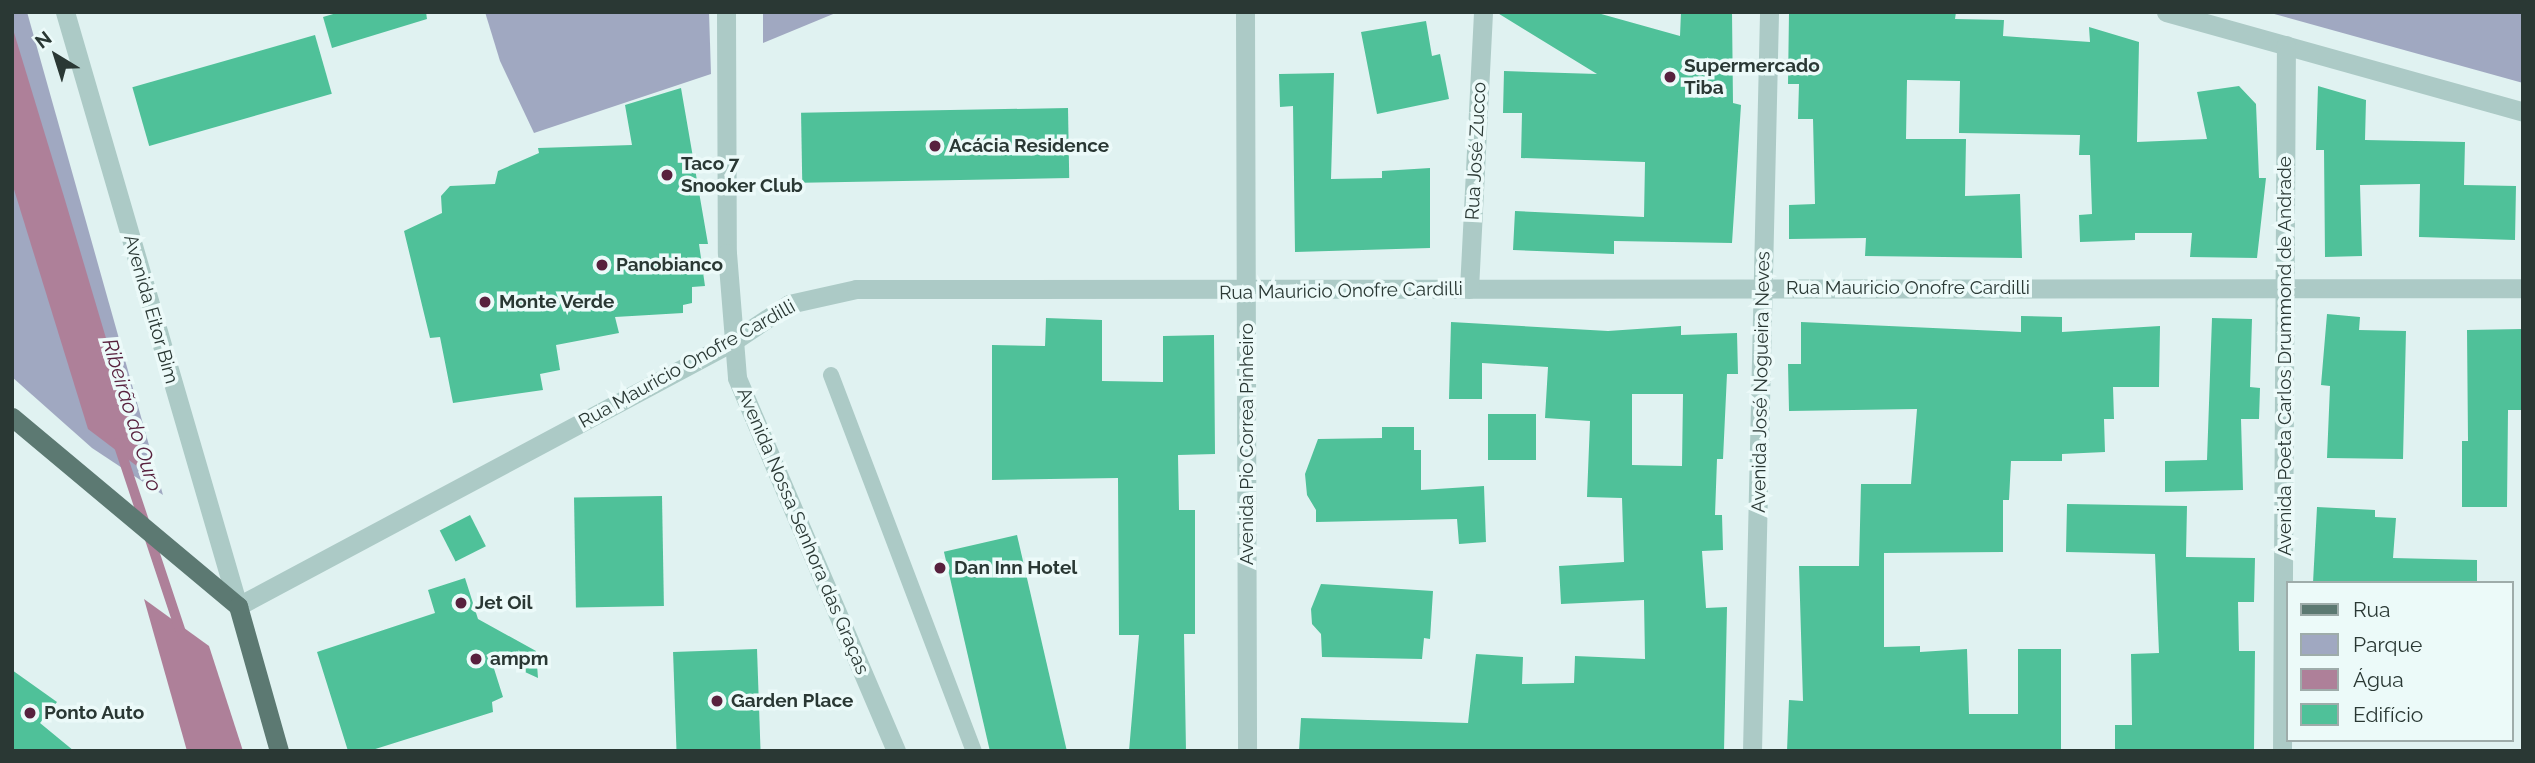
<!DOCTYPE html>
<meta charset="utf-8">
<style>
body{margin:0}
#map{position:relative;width:2535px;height:763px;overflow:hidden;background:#e0f2f1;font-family:Raleway,sans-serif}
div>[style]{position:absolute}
.green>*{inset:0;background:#a0a8c1}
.water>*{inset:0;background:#ae8099}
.stream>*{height:10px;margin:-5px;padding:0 5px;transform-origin:5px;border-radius:5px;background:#ae8099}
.building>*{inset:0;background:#4fc199;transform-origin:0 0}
.service>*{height:16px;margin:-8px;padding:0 8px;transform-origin:8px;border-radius:8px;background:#accac6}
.minor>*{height:19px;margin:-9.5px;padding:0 9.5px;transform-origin:9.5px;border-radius:9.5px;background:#accac6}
.primary>*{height:19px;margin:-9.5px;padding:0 9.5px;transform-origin:9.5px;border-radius:9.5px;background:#5c7972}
.dots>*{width:19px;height:19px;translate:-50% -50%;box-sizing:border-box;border:4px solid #ecfaf9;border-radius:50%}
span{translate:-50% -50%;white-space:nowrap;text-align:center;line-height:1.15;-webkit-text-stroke:7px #ecfaf9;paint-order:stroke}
.poi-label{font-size:19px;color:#2a3834;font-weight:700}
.left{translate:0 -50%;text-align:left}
.street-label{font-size:19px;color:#2a3834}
.water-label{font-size:21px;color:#58213e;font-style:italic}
.frame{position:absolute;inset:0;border:14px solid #2a3834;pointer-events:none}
.legend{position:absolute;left:2286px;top:581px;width:228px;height:161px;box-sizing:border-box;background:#ecfaf9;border:2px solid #9eacaa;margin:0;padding:9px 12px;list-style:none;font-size:21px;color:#2a3834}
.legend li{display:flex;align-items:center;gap:14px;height:35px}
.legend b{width:35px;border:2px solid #9eacaa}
.north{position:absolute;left:21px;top:21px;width:70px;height:70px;-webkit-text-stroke:5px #ecfaf9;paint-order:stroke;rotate:322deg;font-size:19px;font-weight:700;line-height:28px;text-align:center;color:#2a3834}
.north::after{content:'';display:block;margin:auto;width:24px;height:32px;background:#2a3834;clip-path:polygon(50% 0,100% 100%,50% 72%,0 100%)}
</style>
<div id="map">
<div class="green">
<div style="clip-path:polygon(12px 12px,27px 12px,163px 495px,92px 448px,12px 377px)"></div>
<div style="clip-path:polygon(485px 12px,709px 12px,711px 74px,534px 133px,500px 61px)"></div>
<div style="clip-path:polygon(763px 12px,838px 12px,763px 43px)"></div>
<div style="clip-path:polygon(2267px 12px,2523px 12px,2523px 83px)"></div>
</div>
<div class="water">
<div style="clip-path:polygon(12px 26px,65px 200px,146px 473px,88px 429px,12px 183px)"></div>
<div style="clip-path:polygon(144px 599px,209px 646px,243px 751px,187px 751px)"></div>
</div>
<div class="stream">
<div style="left:118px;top:443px;width:202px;rotate:71.6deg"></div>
</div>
<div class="building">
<div style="clip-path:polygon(340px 12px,426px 12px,427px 19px,332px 48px,323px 17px)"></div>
<div style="clip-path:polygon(1496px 12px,1594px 12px,1680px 36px,1681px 12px,1732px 12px,1733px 103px,1741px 105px,1732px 243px,1614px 241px,1614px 254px,1513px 250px,1515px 211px,1644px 217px,1645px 162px,1521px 158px,1522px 113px,1503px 113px,1504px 71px,1597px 74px)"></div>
<div style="clip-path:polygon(1789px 12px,1956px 12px,1955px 19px,2004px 20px,2003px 36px,2090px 42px,2089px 27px,2139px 42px,2137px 142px,2207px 139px,2197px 92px,2239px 86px,2256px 104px,2259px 178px,2266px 178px,2257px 258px,2190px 257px,2192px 233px,2135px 233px,2135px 240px,2080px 242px,2079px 215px,2092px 214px,2090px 155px,2079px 155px,2080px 135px,1959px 133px,1960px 81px,1907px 80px,1906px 139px,1966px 139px,1965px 196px,2020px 194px,2022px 258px,1865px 256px,1866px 238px,1789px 239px,1789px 205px,1815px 204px,1813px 119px,1798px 119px,1799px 84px,1788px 84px)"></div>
<div style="clip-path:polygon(1426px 21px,1432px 56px,1440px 54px,1449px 99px,1377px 114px,1361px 32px)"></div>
<div style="left:315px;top:35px;width:61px;height:190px;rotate:74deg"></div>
<div style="clip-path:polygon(1334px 73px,1331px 179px,1382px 178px,1382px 171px,1430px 168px,1430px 248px,1295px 252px,1293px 106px,1280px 107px,1279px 74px)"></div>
<div style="clip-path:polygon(2318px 86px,2366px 100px,2365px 140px,2465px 142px,2464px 185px,2516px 186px,2515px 240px,2419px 237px,2420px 184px,2360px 185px,2362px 256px,2325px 257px,2324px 150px,2316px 150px)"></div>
<div style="clip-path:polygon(681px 88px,708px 244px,699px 244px,705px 286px,692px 287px,692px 303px,683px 305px,683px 313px,615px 317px,619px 333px,556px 345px,560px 370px,540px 374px,543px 390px,453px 403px,440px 337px,430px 338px,404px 231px,442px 213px,441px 196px,450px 186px,495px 184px,498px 171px,539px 153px,538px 148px,632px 145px,625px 105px)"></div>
<div style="left:1068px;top:108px;width:70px;height:267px;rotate:89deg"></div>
<div style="clip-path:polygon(2327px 314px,2360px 317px,2359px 330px,2406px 331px,2403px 459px,2327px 458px,2330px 386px,2321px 385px)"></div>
<div style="clip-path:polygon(2021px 316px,2062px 317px,2062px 332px,2160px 326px,2159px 387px,2113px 387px,2114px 419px,2104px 419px,2105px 452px,2062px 454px,2062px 461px,2011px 461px,2009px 500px,2003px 500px,2003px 552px,1884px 553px,1884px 647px,1920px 646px,1920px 652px,1967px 649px,1969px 714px,2018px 714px,2018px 649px,2061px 649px,2061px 751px,1787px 751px,1789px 700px,1803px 701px,1799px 566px,1859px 566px,1861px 484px,1911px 484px,1917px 409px,1789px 411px,1788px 364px,1801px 364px,1801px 322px,2021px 332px)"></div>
<div style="clip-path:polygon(1046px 318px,1102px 320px,1102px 381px,1163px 382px,1163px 336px,1214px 335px,1215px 454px,1178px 455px,1179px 510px,1195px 510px,1195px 634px,1184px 634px,1186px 751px,1129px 751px,1139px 635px,1119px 635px,1118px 478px,992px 480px,992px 345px,1045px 346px)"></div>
<div style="clip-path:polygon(2212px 318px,2252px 319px,2250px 387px,2260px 388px,2259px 419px,2241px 419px,2243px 490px,2165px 492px,2165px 461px,2207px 460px)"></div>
<div style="clip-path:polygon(evenodd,1451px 322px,1608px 331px,1681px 326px,1681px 335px,1737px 333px,1738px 374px,1727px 374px,1723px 459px,1717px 459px,1715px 515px,1722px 515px,1723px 550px,1702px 551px,1706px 608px,1727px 607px,1724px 751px,1299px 751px,1301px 718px,1468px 723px,1476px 654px,1523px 657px,1522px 684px,1574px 683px,1575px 656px,1645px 659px,1644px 600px,1561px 604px,1559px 566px,1624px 562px,1622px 498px,1587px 497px,1590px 421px,1545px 418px,1548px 367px,1482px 363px,1482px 399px,1449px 399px,1451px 322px,1632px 394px,1683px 394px,1682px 466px,1632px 465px,1632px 394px)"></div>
<div style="clip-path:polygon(2523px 329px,2523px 410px,2508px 410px,2507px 507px,2462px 507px,2462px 441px,2468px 441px,2467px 330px)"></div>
<div style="left:1536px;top:414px;width:46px;height:48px;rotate:90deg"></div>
<div style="clip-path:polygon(1382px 427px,1414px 427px,1414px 450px,1421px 450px,1421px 490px,1484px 486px,1486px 542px,1459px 544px,1457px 519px,1316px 522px,1316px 510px,1307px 495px,1305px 474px,1318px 439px,1382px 438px)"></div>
<div style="left:662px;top:496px;width:110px;height:88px;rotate:89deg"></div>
<div style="clip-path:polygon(2067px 504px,2187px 506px,2186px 557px,2255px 558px,2254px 602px,2238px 602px,2239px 651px,2255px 651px,2254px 751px,2115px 751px,2115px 725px,2132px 725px,2131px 654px,2159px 653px,2155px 554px,2066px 552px)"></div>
<div style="clip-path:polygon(2317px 507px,2375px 510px,2375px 517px,2396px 518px,2393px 558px,2477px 560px,2477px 583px,2313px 583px)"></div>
<div style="left:470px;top:515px;width:35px;height:34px;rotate:63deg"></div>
<div style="left:1017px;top:535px;width:221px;height:75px;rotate:77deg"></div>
<div style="clip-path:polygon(465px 578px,478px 619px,536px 651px,538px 678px,490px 656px,503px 697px,492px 702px,493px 712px,369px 751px,348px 751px,317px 652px,435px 613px,428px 590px)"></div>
<div style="clip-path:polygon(1321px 584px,1433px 591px,1430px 639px,1424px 638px,1422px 659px,1322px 657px,1321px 634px,1312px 624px,1311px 609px)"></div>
<div style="left:757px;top:649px;width:102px;height:84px;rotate:88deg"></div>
<div style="clip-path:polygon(12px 670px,57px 702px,40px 723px,74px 751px,12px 751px)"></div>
</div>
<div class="service">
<div style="left:831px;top:375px;width:402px;rotate:69.2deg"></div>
</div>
<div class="minor">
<div style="left:65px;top:12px;width:619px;rotate:73.76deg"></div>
<div style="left:238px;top:606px;width:560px;rotate:-28.12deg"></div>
<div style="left:732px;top:342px;width:69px;rotate:-33.7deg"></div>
<div style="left:789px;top:304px;width:69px;rotate:-12.6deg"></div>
<div style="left:856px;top:289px;width:1667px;rotate:-0.03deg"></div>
<div style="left:726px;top:12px;width:241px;rotate:89.8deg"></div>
<div style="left:727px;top:253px;width:125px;rotate:85.4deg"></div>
<div style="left:737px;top:378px;width:405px;rotate:66.9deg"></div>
<div style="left:1245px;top:12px;width:739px;rotate:89.84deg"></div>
<div style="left:2166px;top:12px;width:371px;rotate:15.6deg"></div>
<div style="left:1469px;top:289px;width:277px;rotate:-87.1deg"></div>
<div style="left:1752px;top:751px;width:739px;rotate:-88.68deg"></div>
<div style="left:2282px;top:751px;width:706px;rotate:-89.68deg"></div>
</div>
<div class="primary">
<div style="left:12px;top:417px;width:295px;rotate:39.9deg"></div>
<div style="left:238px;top:606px;width:151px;rotate:74.2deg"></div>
</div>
<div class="dots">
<div style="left:1670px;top:77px;background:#58213e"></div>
<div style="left:935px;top:146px;background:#58213e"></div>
<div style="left:667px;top:175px;background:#58213e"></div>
<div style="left:602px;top:265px;background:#58213e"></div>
<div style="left:485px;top:302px;background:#58213e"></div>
<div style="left:940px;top:568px;background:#58213e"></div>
<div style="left:461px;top:603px;background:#58213e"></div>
<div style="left:476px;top:659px;background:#58213e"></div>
<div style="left:717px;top:701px;background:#58213e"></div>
<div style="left:30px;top:713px;background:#58213e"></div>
</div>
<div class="poi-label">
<span class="left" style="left:1684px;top:77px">Supermercado<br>Tiba</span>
<span class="left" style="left:949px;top:146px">Acácia Residence</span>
<span class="left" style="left:681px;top:175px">Taco 7<br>Snooker Club</span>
<span class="left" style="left:616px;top:265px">Panobianco</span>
<span class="left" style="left:499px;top:302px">Monte Verde</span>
<span class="left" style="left:954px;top:568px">Dan Inn Hotel</span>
<span class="left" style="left:475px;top:603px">Jet Oil</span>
<span class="left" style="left:490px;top:659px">ampm</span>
<span class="left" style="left:731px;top:701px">Garden Place</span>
<span class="left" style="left:44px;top:713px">Ponto Auto</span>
</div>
<div class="street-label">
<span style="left:1476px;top:151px;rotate:-87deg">Rua José Zucco</span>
<span style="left:1908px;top:288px">Rua Mauricio Onofre Cardilli</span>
<span style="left:1341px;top:291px;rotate:-1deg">Rua Mauricio Onofre Cardilli</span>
<span style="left:151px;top:309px;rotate:74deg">Avenida Eitor Bim</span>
<span style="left:2285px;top:356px;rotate:-90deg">Avenida Poeta Carlos Drummond de Andrade</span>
<span style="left:687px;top:364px;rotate:-29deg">Rua Mauricio Onofre Cardilli</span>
<span style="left:1761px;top:382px;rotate:-89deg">Avenida José Nogueira Neves</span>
<span style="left:1247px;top:444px;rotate:-90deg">Avenida Pio Correa Pinheiro</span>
<span style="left:803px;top:531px;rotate:67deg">Avenida Nossa Senhora das Graças</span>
</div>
<div class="water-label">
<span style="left:132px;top:415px;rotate:73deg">Ribeirão do Ouro</span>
</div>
<div class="frame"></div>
<ul class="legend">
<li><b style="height:9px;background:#5c7972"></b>Rua</li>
<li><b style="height:19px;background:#a0a8c1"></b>Parque</li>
<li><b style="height:19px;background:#ae8099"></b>Água</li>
<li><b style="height:19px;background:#4fc199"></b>Edifício</li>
</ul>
<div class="north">N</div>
</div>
